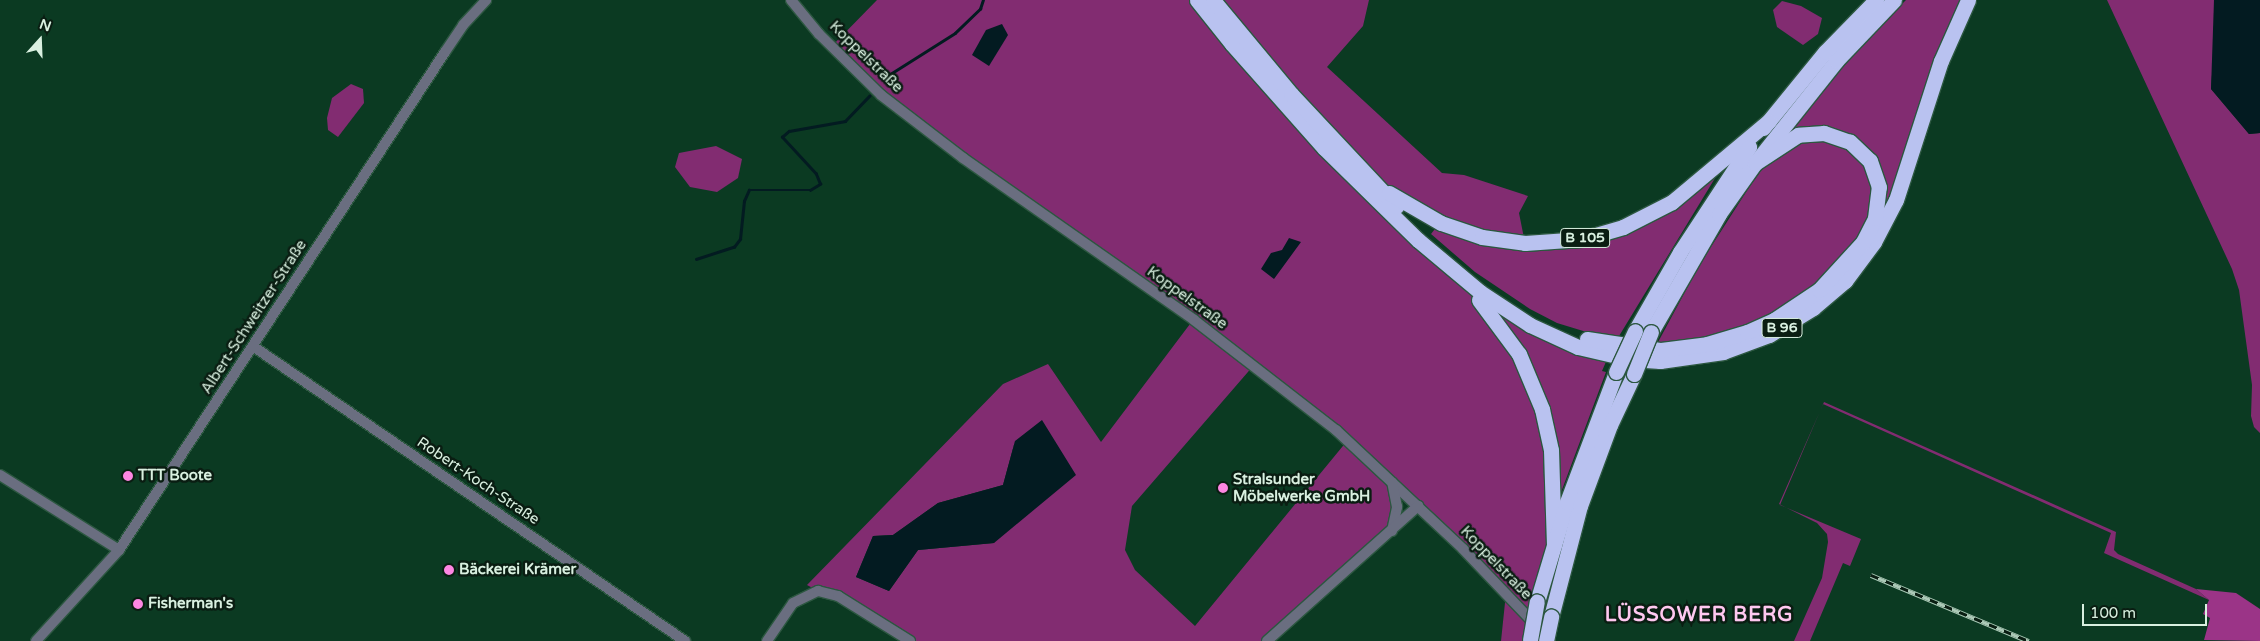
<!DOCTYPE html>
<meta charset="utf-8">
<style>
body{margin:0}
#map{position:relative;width:2260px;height:641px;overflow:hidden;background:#0b3a22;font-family:"Varela Round",sans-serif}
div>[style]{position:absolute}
.green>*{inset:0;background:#822c71}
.forest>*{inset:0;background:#9b3487}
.water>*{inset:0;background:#031b21}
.stream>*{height:2.5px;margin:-1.25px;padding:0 1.25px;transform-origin:1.25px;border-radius:1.25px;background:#031b21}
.roads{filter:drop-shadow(1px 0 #2c5740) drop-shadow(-1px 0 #2c5740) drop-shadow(0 1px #2c5740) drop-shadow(0 -1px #2c5740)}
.minor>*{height:10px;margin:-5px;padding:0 5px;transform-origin:5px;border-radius:5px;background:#6a6e80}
.highway>*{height:15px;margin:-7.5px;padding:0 7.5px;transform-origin:7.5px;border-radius:7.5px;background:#b9c2f0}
.rail>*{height:4.5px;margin-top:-2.25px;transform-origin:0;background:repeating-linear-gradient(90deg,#0a1d12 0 8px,#acc9b7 0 16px);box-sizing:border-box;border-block:1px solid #acc9b7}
.bridges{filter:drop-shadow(1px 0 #2c5740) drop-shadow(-1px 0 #2c5740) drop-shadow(0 1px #2c5740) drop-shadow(0 -1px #2c5740)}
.highway-bridge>*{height:15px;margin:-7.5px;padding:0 7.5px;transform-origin:7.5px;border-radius:7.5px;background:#b9c2f0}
.dots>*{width:14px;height:14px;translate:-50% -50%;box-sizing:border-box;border:2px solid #0a1d12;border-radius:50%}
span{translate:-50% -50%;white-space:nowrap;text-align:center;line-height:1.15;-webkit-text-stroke:5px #0a1d12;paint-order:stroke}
.shield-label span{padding:1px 4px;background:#0a1d12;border:1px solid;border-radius:4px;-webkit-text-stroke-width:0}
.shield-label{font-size:14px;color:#d9f0e0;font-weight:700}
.street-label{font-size:15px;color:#d9f0e0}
.poi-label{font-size:15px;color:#d9f0e0;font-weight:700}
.left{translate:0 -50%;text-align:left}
.district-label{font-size:20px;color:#ffc8f0;font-weight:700;letter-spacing:1px}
.north{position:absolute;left:15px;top:15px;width:50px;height:50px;-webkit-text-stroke:4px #0a1d12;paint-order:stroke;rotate:20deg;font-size:14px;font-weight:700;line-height:20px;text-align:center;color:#d9f0e0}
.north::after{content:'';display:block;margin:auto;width:18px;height:22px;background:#d9f0e0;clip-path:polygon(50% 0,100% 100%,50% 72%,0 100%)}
.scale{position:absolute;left:2082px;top:604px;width:125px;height:22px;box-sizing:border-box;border:2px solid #d9f0e0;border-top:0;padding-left:6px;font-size:15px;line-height:18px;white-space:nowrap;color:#d9f0e0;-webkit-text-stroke:4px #0a1d12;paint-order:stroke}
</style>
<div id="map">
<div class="green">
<div style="clip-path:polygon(evenodd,877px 0,1197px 0,1482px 303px,1542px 409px,1554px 545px,1530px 641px,1501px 641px,1506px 593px,1393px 482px,1392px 531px,1267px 641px,910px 641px,807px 585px,1003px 384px,1048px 364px,1101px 442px,1193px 320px,941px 142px,832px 46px,877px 0,1254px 365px,1347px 441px,1195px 626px,1135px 570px,1125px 550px,1132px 506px,1254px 365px,877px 0,1015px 441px,994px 543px,918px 550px,889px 591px,856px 577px,873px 536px,893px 535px,938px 503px,1003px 485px,1015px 441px)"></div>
<div style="clip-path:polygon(1213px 0,1369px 0,1363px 26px,1327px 67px,1442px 173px,1464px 175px,1528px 196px,1519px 213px,1525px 243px,1482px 237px,1376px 185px)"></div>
<div style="clip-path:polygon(1906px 0,1964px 0,1892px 198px,1807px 308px,1677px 351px,1812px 300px,1883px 202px,1857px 141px,1786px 135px,1863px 43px)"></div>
<div style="clip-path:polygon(2107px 0,2214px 0,2217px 4px,2211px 89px,2249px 134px,2260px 133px,2260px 433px,2254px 427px,2251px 416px,2252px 385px,2239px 290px,2232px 269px)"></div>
<div style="clip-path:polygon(1782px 1px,1801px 6px,1822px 18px,1818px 34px,1803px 45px,1777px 27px,1773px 10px)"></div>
<div style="clip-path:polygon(351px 84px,363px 89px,364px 103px,338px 137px,328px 130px,327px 118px,332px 98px)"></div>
<div style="clip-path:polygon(1804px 136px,1852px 146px,1875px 185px,1867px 228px,1800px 300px,1725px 336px,1657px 344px,1700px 264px,1748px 189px,1770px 158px)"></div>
<div style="clip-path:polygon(716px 146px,742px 159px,738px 178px,717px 192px,690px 187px,675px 167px,679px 153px)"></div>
<div style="clip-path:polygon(1723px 165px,1616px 341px,1557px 323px,1530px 309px,1475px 272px,1431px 234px,1438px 225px,1473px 237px,1602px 237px)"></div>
<div style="clip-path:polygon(1493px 307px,1608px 357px,1602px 371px,1606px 372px,1560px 495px,1557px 494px,1555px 454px)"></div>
<div style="clip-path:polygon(1824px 402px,2116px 532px,2114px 550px,2118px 554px,2196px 589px,2209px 600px,2104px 553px,2111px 533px,1823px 404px,1780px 505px,1861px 539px,1850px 566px,1843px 563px,1810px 641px,1794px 641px,1822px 578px,1828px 542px,1827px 534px,1817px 523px,1779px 504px)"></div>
</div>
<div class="forest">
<div style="clip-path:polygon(2196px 589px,2236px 593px,2260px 609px,2260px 641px,2204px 640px,2210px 618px,2203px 614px,2209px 600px)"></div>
</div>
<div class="water">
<div style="clip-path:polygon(2214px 0,2260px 0,2260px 133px,2249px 134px,2211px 89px)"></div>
<div style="clip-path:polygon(1002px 24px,1008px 35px,989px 66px,972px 55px,986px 30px)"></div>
<div style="clip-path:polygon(1289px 238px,1301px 242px,1274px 279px,1261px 269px,1271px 253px,1282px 250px)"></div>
<div style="clip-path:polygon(1042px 420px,1076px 475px,994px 543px,918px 550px,889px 591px,856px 577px,873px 536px,893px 535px,938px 503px,1003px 485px,1015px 441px)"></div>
</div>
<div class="stream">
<div style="left:887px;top:76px;width:80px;rotate:-32.3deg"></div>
<div style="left:955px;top:33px;width:35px;rotate:-44deg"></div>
<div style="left:980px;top:9px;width:9px;rotate:-72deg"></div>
<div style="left:696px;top:259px;width:40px;rotate:-18deg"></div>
<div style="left:734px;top:247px;width:10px;rotate:-53deg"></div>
<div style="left:740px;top:239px;width:38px;rotate:-84deg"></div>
<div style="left:744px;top:201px;width:12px;rotate:-66deg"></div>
<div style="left:749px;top:190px;width:61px"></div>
<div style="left:810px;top:190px;width:12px;rotate:-31deg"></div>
<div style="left:820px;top:184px;width:11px;rotate:-112deg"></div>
<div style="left:816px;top:174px;width:50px;rotate:-132.6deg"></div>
<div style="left:782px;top:137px;width:9px;rotate:-41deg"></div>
<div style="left:789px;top:131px;width:57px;rotate:-10.1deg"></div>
<div style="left:845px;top:121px;width:35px;rotate:-46deg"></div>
</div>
<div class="roads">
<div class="minor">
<div style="left:791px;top:0;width:44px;rotate:50.5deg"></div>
<div style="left:819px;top:34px;width:87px;rotate:44.5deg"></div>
<div style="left:881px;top:95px;width:103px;rotate:37.5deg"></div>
<div style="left:963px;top:158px;width:282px;rotate:35deg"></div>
<div style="left:1194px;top:320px;width:180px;rotate:37.8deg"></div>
<div style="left:1336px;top:430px;width:174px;rotate:43.1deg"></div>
<div style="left:1463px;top:549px;width:126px;rotate:46.3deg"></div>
<div style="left:254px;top:347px;width:522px;rotate:34.3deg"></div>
<div style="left:0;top:475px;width:141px;rotate:32.2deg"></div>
<div style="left:1392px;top:531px;width:25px;rotate:-78deg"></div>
<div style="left:1397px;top:507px;width:25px;rotate:-101deg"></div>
<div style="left:36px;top:641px;width:123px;rotate:-47.6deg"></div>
<div style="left:119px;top:550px;width:595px;rotate:-56.79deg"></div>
<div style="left:445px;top:52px;width:32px;rotate:-56deg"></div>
<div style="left:463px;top:25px;width:34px;rotate:-47deg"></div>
<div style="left:767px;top:641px;width:46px;rotate:-55.6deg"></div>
<div style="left:793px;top:603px;width:28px;rotate:-26deg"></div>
<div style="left:818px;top:591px;width:21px;rotate:14deg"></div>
<div style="left:838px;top:596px;width:85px;rotate:32deg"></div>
<div style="left:1267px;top:641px;width:203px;rotate:-41.8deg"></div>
</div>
<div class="highway">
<div style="left:1197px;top:0;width:56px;rotate:51.5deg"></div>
<div style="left:1232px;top:44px;width:139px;rotate:48.5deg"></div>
<div style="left:1324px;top:148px;width:132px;rotate:44.4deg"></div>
<div style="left:1418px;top:240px;width:81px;rotate:40deg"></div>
<div style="left:1480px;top:292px;width:60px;rotate:33.4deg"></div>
<div style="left:1530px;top:325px;width:53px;rotate:24.6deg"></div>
<div style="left:1578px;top:347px;width:53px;rotate:13deg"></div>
<div style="left:1630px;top:359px;width:30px;rotate:4deg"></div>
<div style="left:1660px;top:361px;width:64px;rotate:-8.1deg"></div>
<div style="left:1723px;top:352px;width:49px;rotate:-20.3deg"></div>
<div style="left:1769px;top:335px;width:52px;rotate:-31.5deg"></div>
<div style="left:1813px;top:308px;width:42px;rotate:-40.2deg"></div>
<div style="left:1845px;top:281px;width:49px;rotate:-53.4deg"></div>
<div style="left:1874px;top:242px;width:47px;rotate:-62.4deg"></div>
<div style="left:1896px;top:200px;width:146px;rotate:-72.1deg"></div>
<div style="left:1941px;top:61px;width:67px;rotate:-66.1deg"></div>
<div style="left:1213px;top:0;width:122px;rotate:50.3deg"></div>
<div style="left:1291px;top:94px;width:154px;rotate:46.8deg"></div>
<div style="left:1763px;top:128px;width:98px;rotate:-50.8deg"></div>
<div style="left:1825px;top:52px;width:73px;rotate:-45.6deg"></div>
<div style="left:1389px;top:193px;width:60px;rotate:30deg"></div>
<div style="left:1441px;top:223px;width:43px;rotate:18.9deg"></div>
<div style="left:1482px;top:237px;width:43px;rotate:7.9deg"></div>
<div style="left:1525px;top:243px;width:57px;rotate:-4deg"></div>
<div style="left:1582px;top:239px;width:43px;rotate:-16.3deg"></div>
<div style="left:1623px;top:227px;width:55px;rotate:-27deg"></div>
<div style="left:1672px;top:202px;width:126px;rotate:-39.9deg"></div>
<div style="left:1479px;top:300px;width:67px;rotate:53.5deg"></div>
<div style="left:1519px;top:354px;width:60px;rotate:67.3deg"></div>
<div style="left:1542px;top:409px;width:42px;rotate:77.6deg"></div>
<div style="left:1551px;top:450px;width:95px;rotate:88.2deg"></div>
<div style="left:1635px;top:331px;width:91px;rotate:-60.3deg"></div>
<div style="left:1680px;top:252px;width:126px;rotate:-56.7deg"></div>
<div style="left:1651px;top:332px;width:136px;rotate:-60deg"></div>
<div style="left:1719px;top:214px;width:62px;rotate:-54.8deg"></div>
<div style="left:1755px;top:163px;width:130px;rotate:-51.5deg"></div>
<div style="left:1836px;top:61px;width:84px;rotate:-46.4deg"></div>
<div style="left:1587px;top:339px;width:75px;rotate:8.5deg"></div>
<div style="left:1661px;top:350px;width:46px;rotate:-7.4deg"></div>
<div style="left:1707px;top:344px;width:42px;rotate:-16.7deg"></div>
<div style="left:1747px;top:332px;width:30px;rotate:-24deg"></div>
<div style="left:1774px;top:320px;width:54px;rotate:-33.7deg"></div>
<div style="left:1819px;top:290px;width:65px;rotate:-47.5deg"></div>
<div style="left:1863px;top:242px;width:27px;rotate:-63deg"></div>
<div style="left:1875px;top:218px;width:31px;rotate:-83deg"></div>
<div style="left:1879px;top:187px;width:28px;rotate:-109deg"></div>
<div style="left:1870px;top:161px;width:28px;rotate:-136deg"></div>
<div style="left:1850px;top:142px;width:28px;rotate:-161deg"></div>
<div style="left:1824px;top:133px;width:26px;rotate:176deg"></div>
<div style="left:1798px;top:135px;width:51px;rotate:146.9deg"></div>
<div style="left:1537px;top:602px;width:104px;rotate:-73.3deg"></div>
<div style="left:1567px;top:502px;width:139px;rotate:-69.3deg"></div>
<div style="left:1551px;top:617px;width:115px;rotate:-75.4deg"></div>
<div style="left:1580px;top:506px;width:86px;rotate:-69.7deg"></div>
<div style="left:1610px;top:425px;width:56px;rotate:-64.8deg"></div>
</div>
</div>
<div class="rail">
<div style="left:1871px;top:575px;width:171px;rotate:22.7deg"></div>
</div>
<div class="bridges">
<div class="highway-bridge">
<div style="left:1616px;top:372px;width:45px;rotate:-65.1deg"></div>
<div style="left:1634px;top:374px;width:45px;rotate:-68deg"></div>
<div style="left:1530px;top:640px;width:39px;rotate:-80deg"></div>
<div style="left:1546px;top:641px;width:25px;rotate:-78deg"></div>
</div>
</div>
<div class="dots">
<div style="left:128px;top:476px;background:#fd86e2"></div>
<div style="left:1223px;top:488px;background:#fd86e2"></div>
<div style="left:449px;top:570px;background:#fd86e2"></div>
<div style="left:138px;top:604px;background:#fd86e2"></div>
</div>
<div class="shield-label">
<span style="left:1585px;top:238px">B 105</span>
<span style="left:1782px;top:328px">B 96</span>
</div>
<div class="street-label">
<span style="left:866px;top:57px;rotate:44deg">Koppelstraße</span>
<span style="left:1187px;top:298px;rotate:36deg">Koppelstraße</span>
<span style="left:254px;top:317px;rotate:-57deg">Albert-Schweitzer-Straße</span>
<span style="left:478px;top:481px;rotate:34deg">Robert-Koch-Straße</span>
<span style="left:1496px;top:563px;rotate:46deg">Koppelstraße</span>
</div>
<div class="poi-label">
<span class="left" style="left:138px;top:476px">TTT Boote</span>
<span class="left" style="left:1233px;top:488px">Stralsunder<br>Möbelwerke GmbH</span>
<span class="left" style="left:459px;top:570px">Bäckerei Krämer</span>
<span class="left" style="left:148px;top:604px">Fisherman's</span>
</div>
<div class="district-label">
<span style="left:1699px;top:615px">LÜSSOWER BERG</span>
</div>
<div class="north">N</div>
<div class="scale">100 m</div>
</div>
